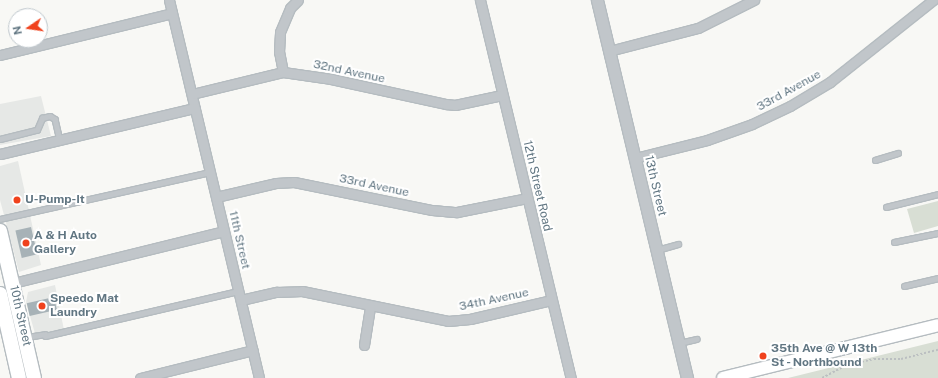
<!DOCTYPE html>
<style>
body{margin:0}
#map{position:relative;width:938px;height:378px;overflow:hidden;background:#f8f8f5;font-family:"Public Sans",sans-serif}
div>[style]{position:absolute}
.built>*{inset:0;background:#e6e8e6}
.green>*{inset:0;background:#d8ded4}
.building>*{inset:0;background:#a7b2b7;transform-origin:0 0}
.path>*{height:1.5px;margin-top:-0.75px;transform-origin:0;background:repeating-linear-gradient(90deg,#bbbfc1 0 2px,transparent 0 4px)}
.roads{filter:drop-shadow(1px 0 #b5bcc0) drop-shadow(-1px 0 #b5bcc0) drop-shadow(0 1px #b5bcc0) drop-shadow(0 -1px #b5bcc0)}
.service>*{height:4.5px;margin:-2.25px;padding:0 2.25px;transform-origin:2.25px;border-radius:2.25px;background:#c1c6ca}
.minor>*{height:9px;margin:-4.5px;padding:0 4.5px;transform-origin:4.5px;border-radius:4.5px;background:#c1c6ca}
.tertiary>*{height:11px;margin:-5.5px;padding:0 5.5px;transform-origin:5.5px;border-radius:5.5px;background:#c1c6ca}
.secondary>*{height:12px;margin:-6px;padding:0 6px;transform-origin:6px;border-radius:6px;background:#fff}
.primary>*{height:14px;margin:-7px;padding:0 7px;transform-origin:7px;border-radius:7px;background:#fff}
.dots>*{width:11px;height:11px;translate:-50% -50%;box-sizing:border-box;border:2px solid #fff;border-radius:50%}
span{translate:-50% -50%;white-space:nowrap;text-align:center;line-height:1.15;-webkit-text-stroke:4px #fff;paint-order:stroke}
.street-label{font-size:12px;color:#617682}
.poi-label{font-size:12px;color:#617682;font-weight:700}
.left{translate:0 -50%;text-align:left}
.north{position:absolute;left:8px;top:8px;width:40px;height:40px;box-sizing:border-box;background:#fff;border:1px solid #c0c8cd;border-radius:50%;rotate:257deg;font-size:11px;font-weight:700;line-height:16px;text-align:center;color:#617682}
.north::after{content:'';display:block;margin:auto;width:14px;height:18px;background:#f0421d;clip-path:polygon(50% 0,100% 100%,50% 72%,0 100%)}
</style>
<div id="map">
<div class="built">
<div style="clip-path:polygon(41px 96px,51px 136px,0 145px,0 104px)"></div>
<div style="clip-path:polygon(18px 161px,41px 265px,19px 272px,0 200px,0 166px)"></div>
<div style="clip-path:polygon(55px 285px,64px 330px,36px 337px,26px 302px,28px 292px)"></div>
</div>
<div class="green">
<div style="clip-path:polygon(938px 201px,938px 226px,914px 233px,907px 209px)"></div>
<div style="clip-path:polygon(938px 341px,938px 378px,788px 378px)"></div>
</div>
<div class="building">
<div style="left:31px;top:227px;width:28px;height:16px;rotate:77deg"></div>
<div style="left:54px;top:297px;width:13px;height:28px;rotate:77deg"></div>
</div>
<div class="path">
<div style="left:822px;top:378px;width:27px;rotate:-28deg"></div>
<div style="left:846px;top:365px;width:29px;rotate:-12deg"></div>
<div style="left:874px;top:359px;width:27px"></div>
<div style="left:901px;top:359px;width:38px;rotate:-14deg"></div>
</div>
<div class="roads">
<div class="service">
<div style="left:0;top:139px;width:38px;rotate:-14deg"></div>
<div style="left:37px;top:130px;width:13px;rotate:-67deg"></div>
<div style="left:42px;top:118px;width:8px;rotate:-14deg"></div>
<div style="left:50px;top:116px;width:6px;rotate:31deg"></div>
<div style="left:55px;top:119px;width:22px;rotate:77deg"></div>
<div style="left:875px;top:160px;width:24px;rotate:-17deg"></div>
<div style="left:886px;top:207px;width:54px;rotate:-14deg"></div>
<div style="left:0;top:219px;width:215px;rotate:-12.6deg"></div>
<div style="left:894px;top:242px;width:45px;rotate:-11.6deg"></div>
<div style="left:657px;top:250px;width:22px;rotate:-16deg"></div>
<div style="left:904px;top:286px;width:35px;rotate:-13deg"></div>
<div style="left:45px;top:336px;width:199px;rotate:-13.1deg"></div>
<div style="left:27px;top:337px;width:18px;rotate:-9deg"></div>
<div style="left:679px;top:343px;width:18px;rotate:-13deg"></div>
</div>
<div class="minor">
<div style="left:169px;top:0;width:389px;rotate:76.6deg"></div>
<div style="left:480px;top:0;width:389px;rotate:76.5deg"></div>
<div style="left:609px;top:51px;width:92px;rotate:-14.5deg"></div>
<div style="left:698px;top:28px;width:63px;rotate:-26.6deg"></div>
<div style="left:0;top:55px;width:177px;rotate:-13.7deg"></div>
<div style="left:283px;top:72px;width:20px;rotate:-101deg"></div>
<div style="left:279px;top:52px;width:20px;rotate:-87deg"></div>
<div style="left:280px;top:32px;width:26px;rotate:-67deg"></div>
<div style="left:290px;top:8px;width:11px;rotate:-45deg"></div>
<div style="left:192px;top:94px;width:94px;rotate:-13.6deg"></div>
<div style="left:283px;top:72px;width:49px;rotate:8.3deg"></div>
<div style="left:331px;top:79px;width:118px;rotate:12.3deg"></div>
<div style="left:446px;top:104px;width:9px;rotate:6deg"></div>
<div style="left:455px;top:105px;width:48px;rotate:-12deg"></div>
<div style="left:0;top:154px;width:200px;rotate:-13.3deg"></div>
<div style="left:635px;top:158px;width:74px;rotate:-14deg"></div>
<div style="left:707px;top:140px;width:48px;rotate:-19.6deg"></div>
<div style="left:752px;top:124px;width:42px;rotate:-25.3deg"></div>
<div style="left:790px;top:106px;width:47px;rotate:-31deg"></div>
<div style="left:830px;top:82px;width:132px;rotate:-38.5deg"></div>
<div style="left:216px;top:197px;width:62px;rotate:-13.1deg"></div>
<div style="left:276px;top:183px;width:18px;rotate:-3deg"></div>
<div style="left:294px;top:182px;width:141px;rotate:11.5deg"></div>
<div style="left:432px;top:210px;width:25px;rotate:5deg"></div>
<div style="left:457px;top:212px;width:71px;rotate:-11.3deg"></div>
<div style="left:13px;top:283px;width:217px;rotate:-13.8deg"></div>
<div style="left:241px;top:300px;width:37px;rotate:-13deg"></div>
<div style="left:277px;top:292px;width:25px;rotate:-2deg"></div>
<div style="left:302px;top:291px;width:149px;rotate:11.6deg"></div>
<div style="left:448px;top:321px;width:22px;rotate:-5deg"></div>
<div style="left:470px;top:319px;width:83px;rotate:-13.2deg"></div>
<div style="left:364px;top:345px;width:39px;rotate:-81deg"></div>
<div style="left:140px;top:378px;width:116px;rotate:-13.9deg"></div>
</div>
<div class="tertiary">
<div style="left:597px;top:0;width:389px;rotate:76.6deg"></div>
</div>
<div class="secondary">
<div style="left:723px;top:378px;width:221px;rotate:-13.8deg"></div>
</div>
<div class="primary">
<div style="left:0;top:231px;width:151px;rotate:77deg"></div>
<div style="left:0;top:294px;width:86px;rotate:77.3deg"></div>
</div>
</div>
<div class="dots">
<div style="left:17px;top:200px;background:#f0421d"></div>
<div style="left:26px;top:243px;background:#f0421d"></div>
<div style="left:42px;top:306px;background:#f0421d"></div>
<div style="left:763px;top:356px;background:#f0421d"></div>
</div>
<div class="street-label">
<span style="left:349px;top:72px;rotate:12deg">32nd Avenue</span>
<span style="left:789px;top:91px;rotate:-29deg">33rd Avenue</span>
<span style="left:374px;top:186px;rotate:12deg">33rd Avenue</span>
<span style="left:537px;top:186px;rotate:77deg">12th Street Road</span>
<span style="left:655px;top:186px;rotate:77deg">13th Street</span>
<span style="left:239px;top:240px;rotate:77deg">11th Street</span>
<span style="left:494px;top:300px;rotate:-12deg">34th Avenue</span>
<span style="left:20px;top:316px;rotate:77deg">10th Street</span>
</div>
<div class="poi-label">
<span class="left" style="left:25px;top:200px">U-Pump-It</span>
<span class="left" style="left:34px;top:243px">A &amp; H Auto<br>Gallery</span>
<span class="left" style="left:50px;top:306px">Speedo Mat<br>Laundry</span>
<span class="left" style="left:771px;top:356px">35th Ave @ W 13th<br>St - Northbound</span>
</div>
<div class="north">N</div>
</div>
